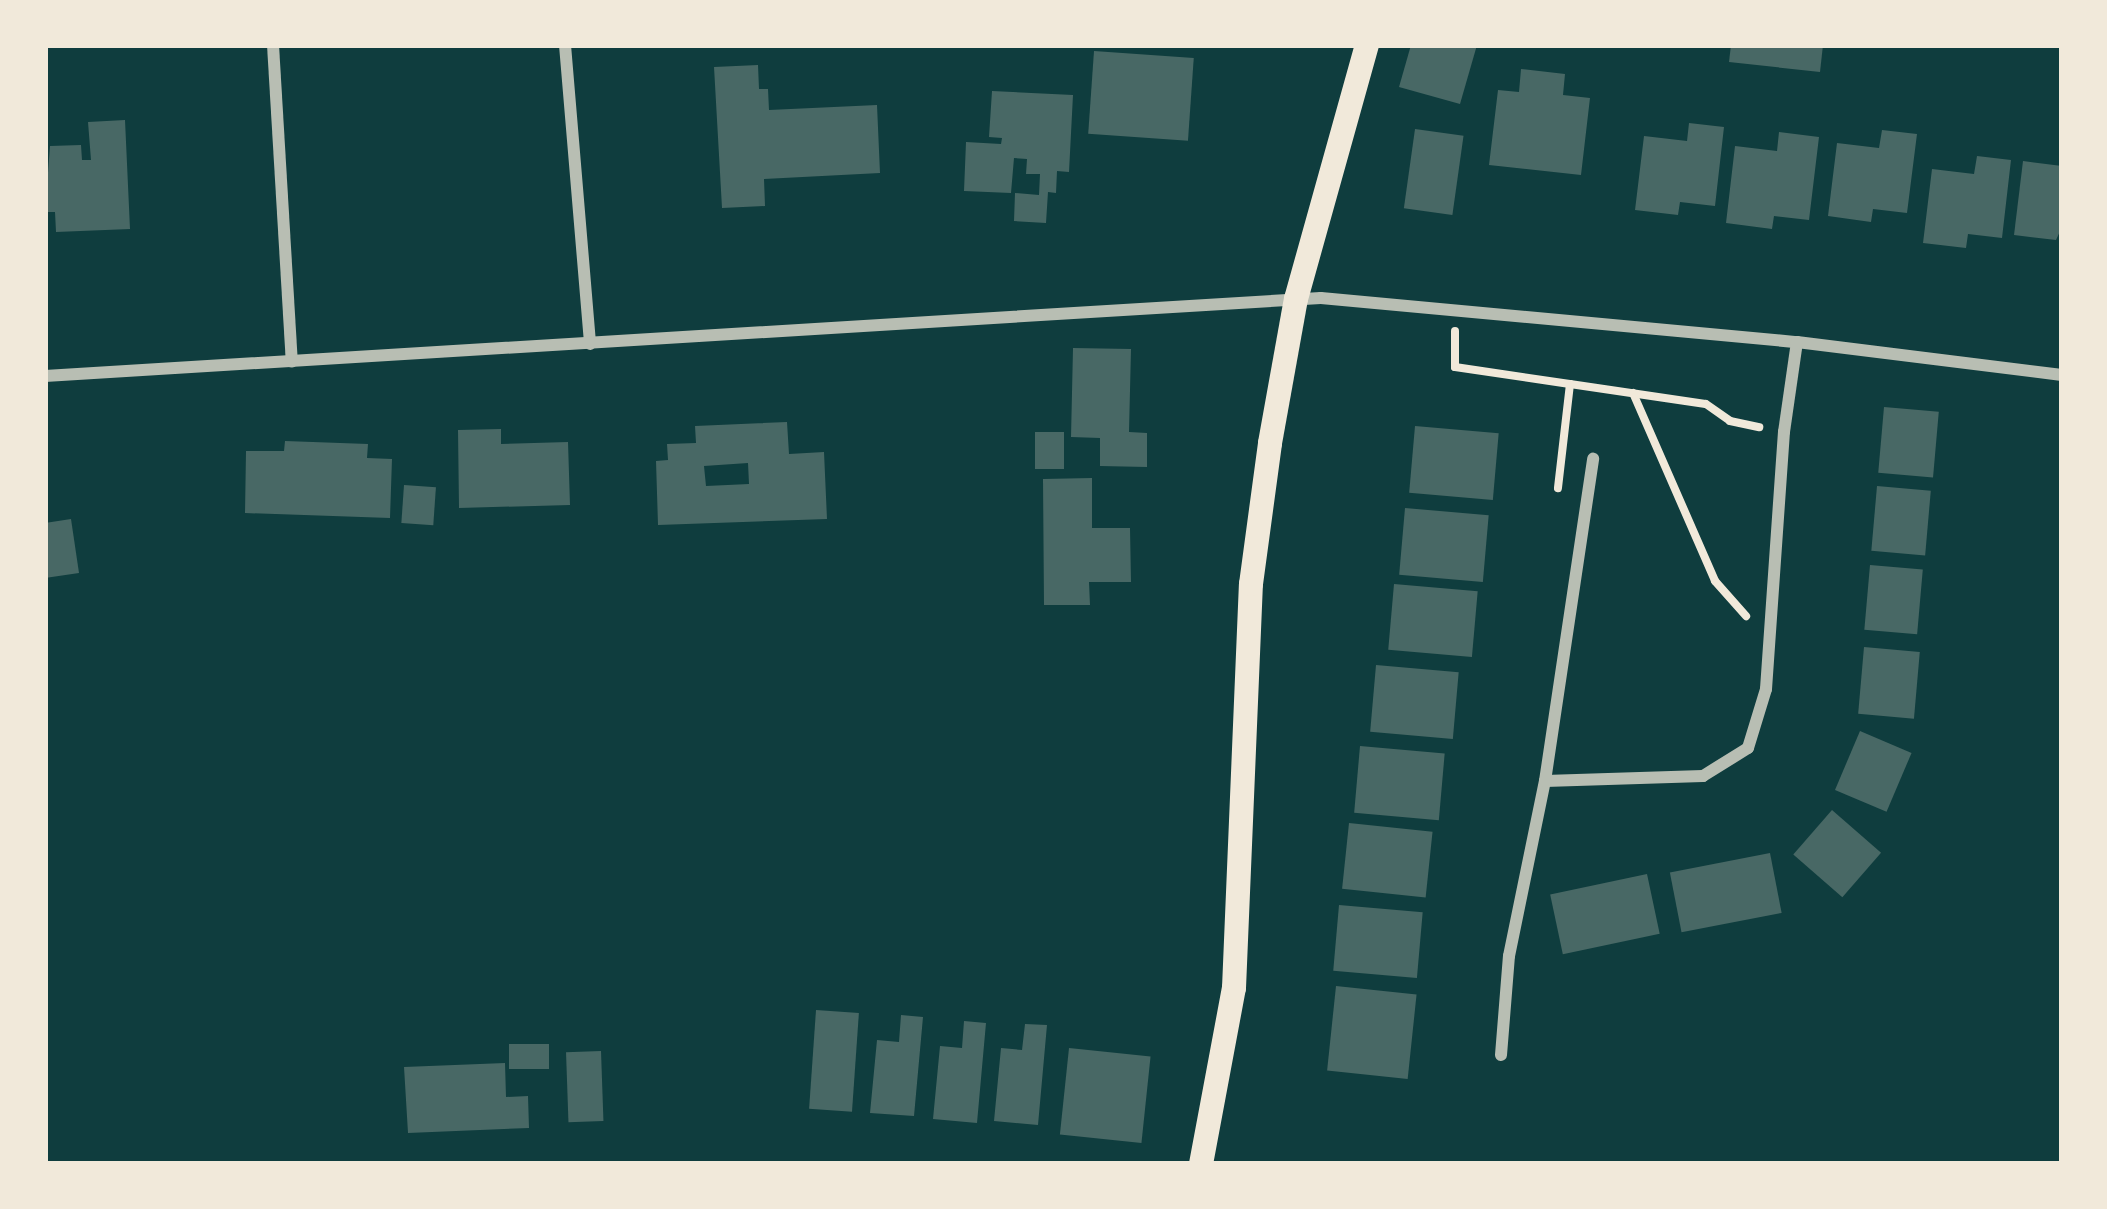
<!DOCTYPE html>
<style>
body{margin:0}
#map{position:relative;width:2107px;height:1209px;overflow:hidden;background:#0f3d3e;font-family:"IBM Plex Sans",sans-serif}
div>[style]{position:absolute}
.building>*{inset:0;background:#486865;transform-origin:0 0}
.path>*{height:8px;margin:-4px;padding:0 4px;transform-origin:4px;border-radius:4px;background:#f1e9da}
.minor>*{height:12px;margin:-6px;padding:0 6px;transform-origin:6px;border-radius:6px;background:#b8beb3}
.secondary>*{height:24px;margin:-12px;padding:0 12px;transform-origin:12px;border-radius:12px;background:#f1e9da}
span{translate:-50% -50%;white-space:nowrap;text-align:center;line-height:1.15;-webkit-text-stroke:12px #f1e9da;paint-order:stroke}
.frame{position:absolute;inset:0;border:48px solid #f1e9da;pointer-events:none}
</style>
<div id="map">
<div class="building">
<div style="clip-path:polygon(1411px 45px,1477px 45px,1460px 104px,1399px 87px)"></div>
<div style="clip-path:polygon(1731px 45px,1823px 45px,1820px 72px,1729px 62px)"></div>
<div style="left:1094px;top:51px;width:100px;height:83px;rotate:4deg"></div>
<div style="clip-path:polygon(758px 65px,759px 89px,768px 89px,769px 110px,877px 105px,880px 173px,764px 179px,765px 206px,722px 208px,714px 67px)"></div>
<div style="clip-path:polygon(1521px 69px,1565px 74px,1563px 95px,1590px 98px,1581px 175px,1489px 165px,1498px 90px,1519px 92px)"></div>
<div style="clip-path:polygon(992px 91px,1073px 95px,1069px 172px,1057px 171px,1056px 193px,1048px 192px,1046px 223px,1014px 221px,1015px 193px,1039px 195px,1040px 174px,1026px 174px,1027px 159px,1014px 158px,1011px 193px,964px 191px,966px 142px,1001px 144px,1002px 138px,989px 137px)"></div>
<div style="clip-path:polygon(125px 120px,130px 229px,56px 232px,55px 212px,45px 212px,50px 146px,81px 145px,82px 160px,91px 160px,88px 122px)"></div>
<div style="clip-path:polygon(1689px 123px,1724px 127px,1715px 206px,1680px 202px,1678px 215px,1635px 210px,1644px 136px,1687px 141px)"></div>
<div style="left:1415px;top:129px;width:49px;height:80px;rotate:8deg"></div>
<div style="clip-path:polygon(1882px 130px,1917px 134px,1907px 213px,1873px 209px,1871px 222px,1828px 216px,1837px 143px,1879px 148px)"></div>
<div style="clip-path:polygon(1779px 132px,1819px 137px,1809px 220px,1774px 216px,1772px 229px,1726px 223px,1735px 146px,1777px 151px)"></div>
<div style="clip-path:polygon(1977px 156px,2011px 160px,2002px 238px,1968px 234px,1966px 248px,1923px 243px,1932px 169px,1974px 174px)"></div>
<div style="clip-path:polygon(2023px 161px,2062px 166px,2062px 227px,2056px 240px,2014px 235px)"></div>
<div style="clip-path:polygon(1073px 348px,1131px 349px,1129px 432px,1147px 433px,1147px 467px,1100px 466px,1100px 438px,1071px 437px)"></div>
<div style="left:1884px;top:407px;width:55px;height:66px;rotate:5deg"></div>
<div style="clip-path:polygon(evenodd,787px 422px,789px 454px,824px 452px,827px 519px,658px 525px,656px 461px,668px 460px,667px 444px,696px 443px,695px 426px,787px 422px,748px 463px,749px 484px,706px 486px,704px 466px,748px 463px)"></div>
<div style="left:1415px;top:426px;width:84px;height:67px;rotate:5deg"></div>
<div style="clip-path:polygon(501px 429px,501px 444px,568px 442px,570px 505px,459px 508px,458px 430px)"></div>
<div style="left:1035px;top:432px;width:29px;height:37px"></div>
<div style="clip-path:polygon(285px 441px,368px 444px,367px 458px,392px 459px,390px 518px,245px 513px,246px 451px,284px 451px)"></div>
<div style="clip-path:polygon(1092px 478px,1092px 528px,1130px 528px,1131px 582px,1089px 582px,1090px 605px,1044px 605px,1043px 479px)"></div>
<div style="left:404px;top:485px;width:32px;height:38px;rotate:4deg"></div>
<div style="left:1877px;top:486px;width:54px;height:65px;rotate:5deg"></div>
<div style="left:1405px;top:508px;width:84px;height:67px;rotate:5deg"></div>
<div style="clip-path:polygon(71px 519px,79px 573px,45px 578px,45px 523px)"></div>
<div style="left:1870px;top:565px;width:53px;height:65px;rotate:5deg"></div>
<div style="left:1394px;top:584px;width:84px;height:66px;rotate:5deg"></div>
<div style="left:1864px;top:647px;width:56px;height:67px;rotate:5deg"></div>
<div style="left:1376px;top:665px;width:83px;height:67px;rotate:5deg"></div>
<div style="left:1860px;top:731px;width:56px;height:64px;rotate:23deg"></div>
<div style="left:1360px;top:746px;width:85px;height:67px;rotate:5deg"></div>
<div style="left:1832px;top:810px;width:65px;height:59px;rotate:41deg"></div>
<div style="left:1349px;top:823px;width:84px;height:66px;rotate:6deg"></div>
<div style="left:1770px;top:853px;width:61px;height:102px;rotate:79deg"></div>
<div style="left:1647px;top:874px;width:61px;height:99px;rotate:78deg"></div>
<div style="left:1339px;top:905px;width:84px;height:66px;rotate:5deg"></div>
<div style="left:1336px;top:986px;width:81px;height:85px;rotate:6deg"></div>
<div style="left:816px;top:1010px;width:43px;height:99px;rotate:4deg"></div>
<div style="clip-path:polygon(901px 1015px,923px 1017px,914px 1116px,870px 1113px,877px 1040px,899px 1042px)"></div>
<div style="clip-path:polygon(964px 1021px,986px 1023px,977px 1123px,933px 1119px,940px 1046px,962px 1048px)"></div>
<div style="clip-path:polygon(1025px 1024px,1047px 1025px,1038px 1125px,994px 1121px,1001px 1048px,1022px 1050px)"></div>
<div style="left:509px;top:1044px;width:40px;height:25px"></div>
<div style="left:1069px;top:1048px;width:82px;height:87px;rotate:6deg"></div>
<div style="left:601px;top:1051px;width:70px;height:35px;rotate:88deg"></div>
<div style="clip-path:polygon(505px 1063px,506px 1097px,528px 1096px,529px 1128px,408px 1133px,404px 1067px)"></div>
</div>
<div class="path">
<div style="left:1455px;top:331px;width:36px;rotate:90deg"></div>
<div style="left:1455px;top:367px;width:116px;rotate:8.4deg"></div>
<div style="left:1570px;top:384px;width:105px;rotate:96.6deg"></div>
<div style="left:1570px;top:384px;width:137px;rotate:8.4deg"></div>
<div style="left:1706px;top:404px;width:29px;rotate:35deg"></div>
<div style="left:1730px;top:421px;width:30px;rotate:12deg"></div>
<div style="left:1633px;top:393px;width:205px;rotate:66.4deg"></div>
<div style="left:1715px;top:581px;width:47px;rotate:48.5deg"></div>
</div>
<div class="minor">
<div style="left:273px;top:45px;width:317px;rotate:86.6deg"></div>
<div style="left:565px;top:45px;width:300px;rotate:85.2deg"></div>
<div style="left:45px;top:376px;width:1278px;rotate:-3.5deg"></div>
<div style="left:1321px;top:298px;width:478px;rotate:5.3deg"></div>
<div style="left:1797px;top:342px;width:267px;rotate:7.1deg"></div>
<div style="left:1545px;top:781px;width:158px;rotate:-1.8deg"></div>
<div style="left:1703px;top:776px;width:53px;rotate:-31.9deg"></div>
<div style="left:1748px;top:748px;width:62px;rotate:-73deg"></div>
<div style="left:1766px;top:689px;width:258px;rotate:-86deg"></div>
<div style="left:1784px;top:432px;width:91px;rotate:-81.8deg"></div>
<div style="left:1501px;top:1055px;width:99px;rotate:-85.4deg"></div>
<div style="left:1509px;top:956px;width:179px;rotate:-78.4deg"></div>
<div style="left:1545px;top:781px;width:326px;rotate:-81.5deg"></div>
</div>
<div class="secondary">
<div style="left:1201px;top:1164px;width:179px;rotate:-79.4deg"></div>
<div style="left:1234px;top:988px;width:404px;rotate:-87.6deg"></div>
<div style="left:1251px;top:584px;width:142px;rotate:-82.3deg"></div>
<div style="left:1270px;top:443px;width:146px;rotate:-79.8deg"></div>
<div style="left:1296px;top:299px;width:264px;rotate:-74.4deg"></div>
</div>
<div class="frame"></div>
</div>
